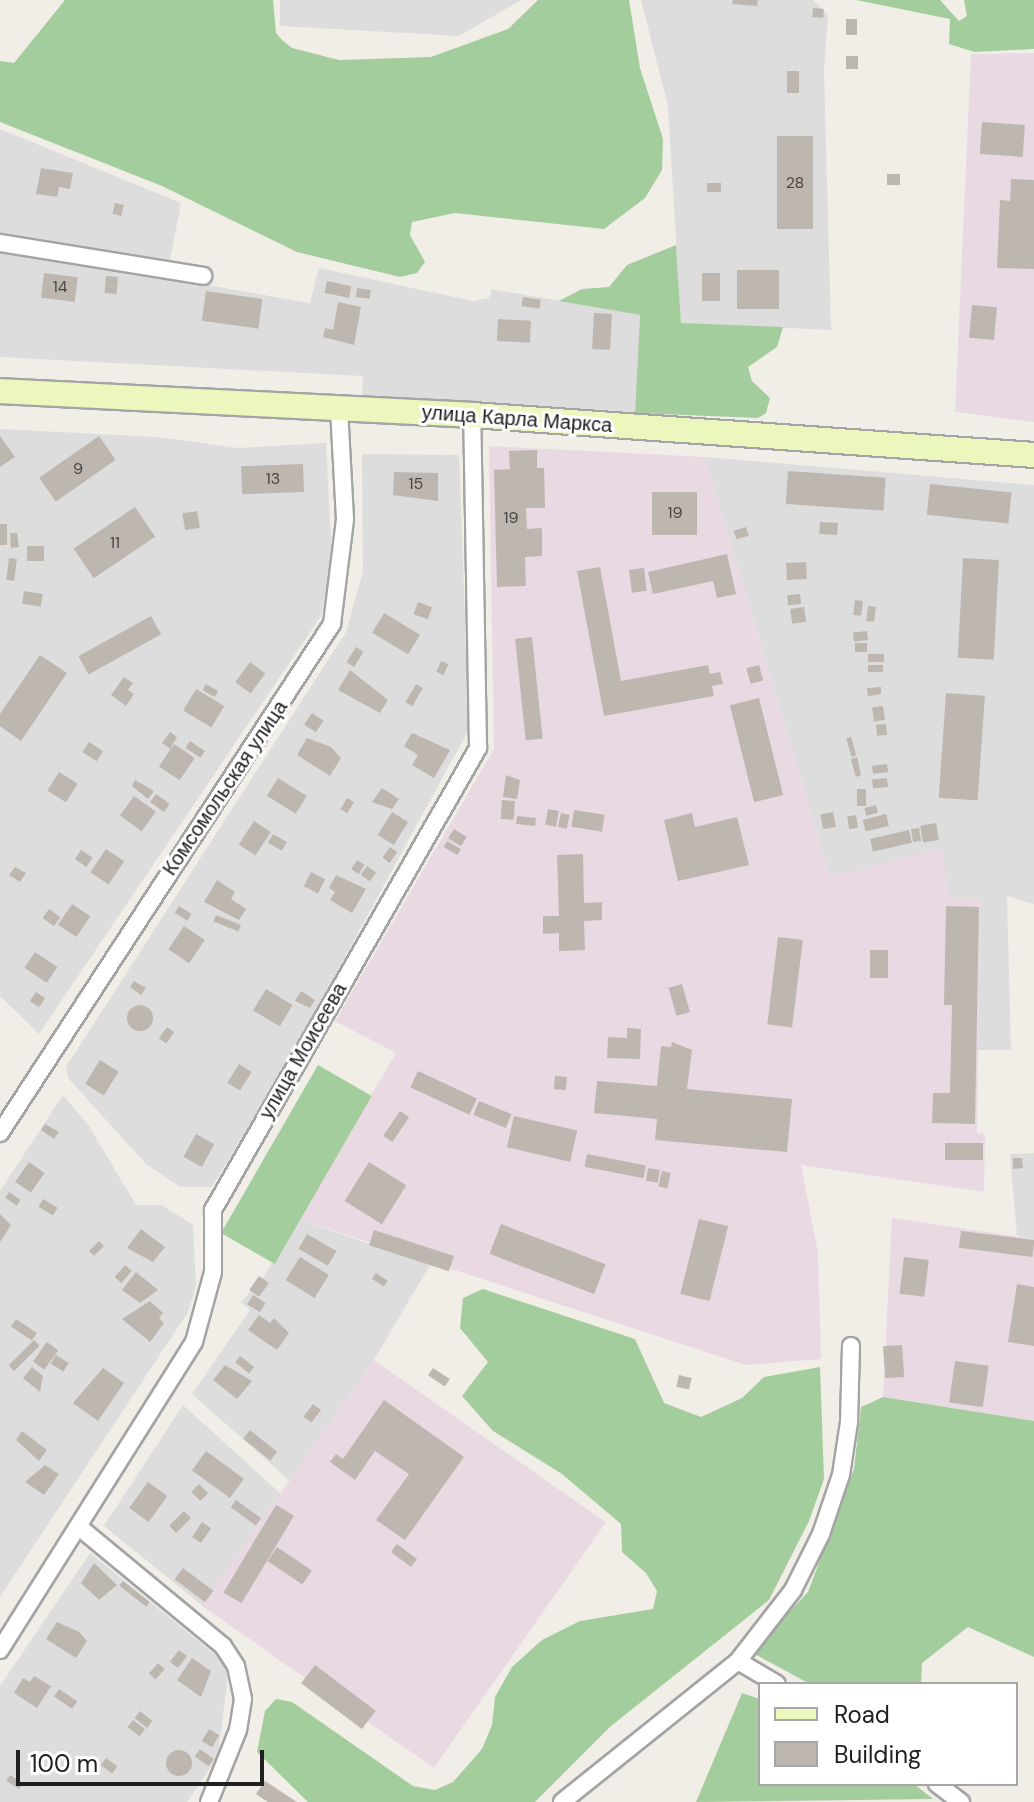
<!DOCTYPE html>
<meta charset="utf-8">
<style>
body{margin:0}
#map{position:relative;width:1034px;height:1802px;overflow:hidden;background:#f0eee7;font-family:"DM Sans",sans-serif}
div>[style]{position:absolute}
.residential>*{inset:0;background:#dedddd}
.industrial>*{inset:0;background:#e9d9e3;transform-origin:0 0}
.forest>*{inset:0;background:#a4cd9d;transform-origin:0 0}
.building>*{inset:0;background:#bdb7b0;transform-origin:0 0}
.round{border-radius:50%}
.roads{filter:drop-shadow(2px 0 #a4a4a4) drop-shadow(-2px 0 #a4a4a4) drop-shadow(0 2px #a4a4a4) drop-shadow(0 -2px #a4a4a4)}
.street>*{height:16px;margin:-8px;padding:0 8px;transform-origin:8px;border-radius:8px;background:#fff}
.secondary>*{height:24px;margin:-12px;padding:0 12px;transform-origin:12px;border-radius:12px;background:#ecf7be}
span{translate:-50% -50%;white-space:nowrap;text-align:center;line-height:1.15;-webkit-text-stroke:6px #fff;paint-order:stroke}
.number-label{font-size:16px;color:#474644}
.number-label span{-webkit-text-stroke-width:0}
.street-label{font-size:20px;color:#202020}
.legend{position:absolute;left:758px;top:1682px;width:260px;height:104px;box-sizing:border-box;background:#fff;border:2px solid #a6a6a6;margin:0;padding:10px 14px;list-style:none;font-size:24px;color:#202020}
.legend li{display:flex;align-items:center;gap:16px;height:40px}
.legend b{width:40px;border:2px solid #a6a6a6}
.scale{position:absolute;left:16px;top:1750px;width:248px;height:36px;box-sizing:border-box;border:4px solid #202020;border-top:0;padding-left:10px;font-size:24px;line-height:28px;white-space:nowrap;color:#202020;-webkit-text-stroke:6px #fff;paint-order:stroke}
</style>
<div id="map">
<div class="residential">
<div style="clip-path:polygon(280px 0,521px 0,459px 36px,280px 26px)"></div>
<div style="clip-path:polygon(641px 0,813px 0,828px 15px,824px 71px,831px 330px,681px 323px,668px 106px)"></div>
<div style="clip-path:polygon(0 129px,181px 203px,170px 260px,0 234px)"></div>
<div style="clip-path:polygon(0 249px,310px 303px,319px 268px,473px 301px,489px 298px,492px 289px,640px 315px,635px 413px,362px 396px,363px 376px,0 357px)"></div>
<div style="clip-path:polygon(0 429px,158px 437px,238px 448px,326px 443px,332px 559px,321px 616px,39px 1034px,0 996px)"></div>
<div style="clip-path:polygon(362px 454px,459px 455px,469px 729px,292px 1054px,212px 1187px,180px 1187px,146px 1164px,68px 1078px,66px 1067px,346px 632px,363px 571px)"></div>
<div style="clip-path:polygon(705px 457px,1034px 485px,1034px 904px,1007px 896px,1011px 1050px,978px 1050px,980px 901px,949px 900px,830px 877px)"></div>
<div style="clip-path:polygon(63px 1095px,89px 1126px,136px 1205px,162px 1205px,193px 1225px,196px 1286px,188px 1312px,0 1597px,0 1191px)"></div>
<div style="clip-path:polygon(1034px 1153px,1034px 1239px,1017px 1236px,1010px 1154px)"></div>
<div style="clip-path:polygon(298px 1219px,430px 1265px,374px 1360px,290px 1481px,192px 1394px,250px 1310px,241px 1302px,263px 1278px)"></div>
<div style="clip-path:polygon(183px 1405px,281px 1494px,204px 1607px,104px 1526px)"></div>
<div style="clip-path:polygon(90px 1553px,229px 1666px,218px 1756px,187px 1802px,0 1802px,0 1686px)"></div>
</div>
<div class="industrial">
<div style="clip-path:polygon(1034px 53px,1034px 422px,955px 412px,971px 54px)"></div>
<div style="clip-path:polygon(489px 446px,705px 457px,830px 877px,942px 848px,949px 900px,981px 900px,977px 1133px,985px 1134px,984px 1192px,801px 1165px,818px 1253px,821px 1359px,746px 1365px,298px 1219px,396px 1053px,335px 1021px,494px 749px)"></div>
<div style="clip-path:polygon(892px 1218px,1034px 1239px,1034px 1421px,883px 1397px)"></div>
<div style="left:374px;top:1360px;width:283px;height:300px;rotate:35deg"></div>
</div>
<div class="forest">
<div style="clip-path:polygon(65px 0,273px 0,276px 33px,282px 40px,292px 48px,339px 60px,431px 57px,508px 29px,538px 0,629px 0,640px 68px,663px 139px,662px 170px,645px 198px,604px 229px,455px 213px,412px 222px,410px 235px,425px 262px,417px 273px,400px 277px,297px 252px,162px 186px,0 122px,0 61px,14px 63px)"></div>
<div style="clip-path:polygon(856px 0,940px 0,959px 21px,967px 16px,964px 0,1034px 0,1034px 49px,975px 52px,949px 44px,950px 19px)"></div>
<div style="clip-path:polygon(676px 245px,681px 323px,783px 327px,777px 347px,748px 367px,752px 381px,770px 398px,766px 413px,758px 418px,635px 413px,640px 315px,559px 301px,582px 289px,609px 287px,627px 265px)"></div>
<div style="left:318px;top:1065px;width:62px;height:194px;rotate:30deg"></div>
<div style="clip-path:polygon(483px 1289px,635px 1339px,664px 1403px,701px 1417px,742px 1398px,764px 1377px,820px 1367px,824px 1479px,809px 1521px,769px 1600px,611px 1726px,535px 1802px,308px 1802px,257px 1752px,265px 1711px,276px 1699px,292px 1702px,413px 1786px,435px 1790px,453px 1782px,482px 1749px,492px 1725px,495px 1697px,512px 1667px,542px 1640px,580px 1621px,653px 1609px,657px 1591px,646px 1573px,622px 1552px,621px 1524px,562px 1474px,493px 1431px,462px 1396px,488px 1362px,460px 1328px,463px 1298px)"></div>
<div style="clip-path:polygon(883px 1397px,1034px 1421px,1034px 1657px,968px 1627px,922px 1663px,921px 1684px,810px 1684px,751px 1652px,808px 1592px,854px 1469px,861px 1407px)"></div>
<div style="clip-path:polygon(742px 1693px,760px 1699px,760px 1784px,914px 1784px,933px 1799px,696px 1802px)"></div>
</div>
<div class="building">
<div style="clip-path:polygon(733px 0,758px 0,757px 6px,732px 4px)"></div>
<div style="left:813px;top:8px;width:11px;height:9px;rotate:5deg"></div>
<div style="left:846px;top:19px;width:11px;height:16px"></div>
<div style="left:846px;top:56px;width:12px;height:13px"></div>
<div style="left:787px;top:71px;width:12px;height:22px"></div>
<div style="left:982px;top:122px;width:43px;height:32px;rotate:4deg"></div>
<div style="left:777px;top:136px;width:36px;height:93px"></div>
<div style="clip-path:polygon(41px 168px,73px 173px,70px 189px,59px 187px,57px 197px,36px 194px)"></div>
<div style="left:900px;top:174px;width:11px;height:13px;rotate:90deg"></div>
<div style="clip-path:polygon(1011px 179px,1034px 180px,1034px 269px,997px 268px,1000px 200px,1010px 201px)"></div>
<div style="left:707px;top:183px;width:14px;height:9px"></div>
<div style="left:115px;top:203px;width:9px;height:11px;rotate:13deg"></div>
<div style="left:737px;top:270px;width:42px;height:39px"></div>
<div style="left:44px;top:273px;width:34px;height:25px;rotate:7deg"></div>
<div style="left:702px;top:273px;width:18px;height:28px"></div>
<div style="left:106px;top:276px;width:12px;height:17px;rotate:5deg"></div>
<div style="left:327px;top:281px;width:25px;height:12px;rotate:12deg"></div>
<div style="left:357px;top:288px;width:14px;height:9px;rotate:8deg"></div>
<div style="left:206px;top:291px;width:57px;height:30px;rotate:8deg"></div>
<div style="left:523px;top:297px;width:18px;height:9px;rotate:9deg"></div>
<div style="clip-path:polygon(338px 302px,361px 307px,354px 345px,323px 337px,325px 328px,333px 330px)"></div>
<div style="left:972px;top:305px;width:25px;height:33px;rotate:5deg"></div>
<div style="left:594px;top:313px;width:18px;height:36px;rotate:3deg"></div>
<div style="left:498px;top:319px;width:33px;height:22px;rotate:3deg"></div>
<div style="clip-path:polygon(0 436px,15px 457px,0 467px)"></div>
<div style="left:99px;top:436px;width:29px;height:73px;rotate:55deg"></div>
<div style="clip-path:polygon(537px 450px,537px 468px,544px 468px,545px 508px,526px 508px,527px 529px,542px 528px,542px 556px,525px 557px,526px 586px,497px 587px,494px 470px,510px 469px,509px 451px)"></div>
<div style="left:303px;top:464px;width:28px;height:62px;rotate:88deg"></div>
<div style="left:788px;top:471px;width:98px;height:33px;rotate:4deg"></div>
<div style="clip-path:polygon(394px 472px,438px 473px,438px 501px,393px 495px)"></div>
<div style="left:930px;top:484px;width:82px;height:31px;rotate:6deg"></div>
<div style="left:652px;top:492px;width:45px;height:43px"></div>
<div style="left:135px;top:507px;width:36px;height:74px;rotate:56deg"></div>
<div style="left:197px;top:511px;width:17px;height:15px;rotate:80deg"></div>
<div style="left:820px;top:522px;width:18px;height:12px;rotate:3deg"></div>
<div style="left:0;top:524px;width:7px;height:21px"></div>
<div style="left:746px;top:527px;width:9px;height:13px;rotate:72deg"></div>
<div style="clip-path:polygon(10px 533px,17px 533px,19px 547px,11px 548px)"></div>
<div style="left:27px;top:546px;width:17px;height:15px"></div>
<div style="clip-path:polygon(727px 554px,736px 594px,717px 598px,713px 581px,653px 594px,648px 572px)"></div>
<div style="left:9px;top:558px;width:8px;height:22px;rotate:7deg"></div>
<div style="left:963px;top:558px;width:36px;height:100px;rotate:3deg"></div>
<div style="left:806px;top:562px;width:17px;height:20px;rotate:87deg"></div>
<div style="clip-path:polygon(600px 567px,621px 681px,708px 665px,710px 674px,720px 672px,723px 684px,712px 686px,714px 696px,604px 716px,577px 571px)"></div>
<div style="left:644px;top:568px;width:23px;height:15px;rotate:83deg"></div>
<div style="left:24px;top:591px;width:19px;height:13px;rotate:9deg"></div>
<div style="left:800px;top:594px;width:10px;height:13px;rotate:84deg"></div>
<div style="left:855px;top:600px;width:8px;height:15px;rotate:7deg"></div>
<div style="left:418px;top:602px;width:15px;height:13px;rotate:20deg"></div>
<div style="left:868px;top:606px;width:8px;height:15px;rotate:7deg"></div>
<div style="left:804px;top:607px;width:15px;height:14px;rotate:82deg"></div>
<div style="left:384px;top:613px;width:42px;height:23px;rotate:31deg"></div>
<div style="left:151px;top:616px;width:21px;height:83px;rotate:61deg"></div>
<div style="left:867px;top:631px;width:9px;height:14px;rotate:84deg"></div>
<div style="left:532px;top:637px;width:102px;height:17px;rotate:84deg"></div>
<div style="left:855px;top:643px;width:12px;height:9px"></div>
<div style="left:356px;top:647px;width:9px;height:18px;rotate:32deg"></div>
<div style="left:868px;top:654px;width:16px;height:8px"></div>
<div style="clip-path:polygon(40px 655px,67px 673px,21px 741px,0 726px,0 714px)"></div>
<div style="left:441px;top:661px;width:8px;height:12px;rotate:23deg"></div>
<div style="left:250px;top:662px;width:19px;height:25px;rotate:36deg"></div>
<div style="left:759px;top:665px;width:16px;height:13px;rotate:75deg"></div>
<div style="left:868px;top:665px;width:15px;height:7px"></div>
<div style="clip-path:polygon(350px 670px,388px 700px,380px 713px,338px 690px)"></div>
<div style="clip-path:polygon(124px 677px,133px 683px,128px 690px,134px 694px,126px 706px,111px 695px)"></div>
<div style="left:206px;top:684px;width:14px;height:7px;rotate:30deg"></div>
<div style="left:416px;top:684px;width:8px;height:21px;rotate:30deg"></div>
<div style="clip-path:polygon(881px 687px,881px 694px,868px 696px,867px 688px)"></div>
<div style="left:196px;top:689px;width:33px;height:25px;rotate:31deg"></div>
<div style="left:946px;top:693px;width:39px;height:105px;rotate:4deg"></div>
<div style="left:759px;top:698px;width:100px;height:30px;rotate:76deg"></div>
<div style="left:883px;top:706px;width:14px;height:11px;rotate:82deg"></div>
<div style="left:312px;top:713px;width:14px;height:14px;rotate:34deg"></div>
<div style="left:886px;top:724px;width:11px;height:10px;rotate:85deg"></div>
<div style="clip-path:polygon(170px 732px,177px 737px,170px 749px,162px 743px)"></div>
<div style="clip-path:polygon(412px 733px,450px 750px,434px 778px,412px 765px,418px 755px,404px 746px)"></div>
<div style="left:851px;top:737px;width:19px;height:5px;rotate:74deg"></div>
<div style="clip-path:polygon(307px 738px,331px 747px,341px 758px,330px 776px,297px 755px)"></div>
<div style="left:190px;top:741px;width:18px;height:8px;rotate:34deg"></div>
<div style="left:89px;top:742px;width:17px;height:12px;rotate:33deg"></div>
<div style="left:174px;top:744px;width:25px;height:27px;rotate:34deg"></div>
<div style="clip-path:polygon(857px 757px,861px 775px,856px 777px,851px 759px)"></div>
<div style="left:887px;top:764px;width:8px;height:15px;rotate:83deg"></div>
<div style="left:59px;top:772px;width:22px;height:22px;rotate:32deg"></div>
<div style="clip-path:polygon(506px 775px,520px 780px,517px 799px,503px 797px)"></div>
<div style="left:278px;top:778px;width:34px;height:21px;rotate:32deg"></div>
<div style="left:887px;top:778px;width:9px;height:15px;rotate:84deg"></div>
<div style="clip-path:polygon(135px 780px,154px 791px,148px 799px,132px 786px)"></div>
<div style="clip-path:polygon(382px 788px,399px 799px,392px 809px,372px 802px)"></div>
<div style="left:857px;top:789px;width:9px;height:17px"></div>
<div style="left:156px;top:794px;width:17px;height:10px;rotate:36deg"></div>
<div style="left:134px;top:796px;width:27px;height:24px;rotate:36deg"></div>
<div style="left:347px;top:798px;width:8px;height:13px;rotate:30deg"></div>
<div style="left:502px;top:800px;width:13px;height:19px;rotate:4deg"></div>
<div style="left:876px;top:805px;width:8px;height:12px;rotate:76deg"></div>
<div style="left:548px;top:809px;width:11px;height:16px;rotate:10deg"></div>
<div style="left:574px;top:810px;width:31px;height:17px;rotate:9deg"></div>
<div style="left:392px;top:812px;width:19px;height:27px;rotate:32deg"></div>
<div style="left:833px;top:812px;width:15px;height:13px;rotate:79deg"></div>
<div style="left:561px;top:813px;width:9px;height:14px;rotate:13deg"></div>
<div style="clip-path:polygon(692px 813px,695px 827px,737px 817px,749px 865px,678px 881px,664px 820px)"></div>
<div style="left:886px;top:814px;width:12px;height:24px;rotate:76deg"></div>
<div style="left:856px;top:815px;width:13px;height:9px;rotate:81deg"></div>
<div style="left:517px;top:816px;width:19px;height:8px;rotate:6deg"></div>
<div style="left:254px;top:821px;width:20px;height:28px;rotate:33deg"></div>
<div style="left:936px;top:823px;width:17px;height:16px;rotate:80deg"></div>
<div style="left:919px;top:828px;width:13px;height:8px;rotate:81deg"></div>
<div style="left:454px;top:829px;width:15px;height:11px;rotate:32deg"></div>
<div style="left:909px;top:830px;width:13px;height:40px;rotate:77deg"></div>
<div style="left:273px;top:834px;width:16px;height:10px;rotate:30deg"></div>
<div style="left:447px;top:841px;width:16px;height:7px;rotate:30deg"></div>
<div style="left:390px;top:847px;width:9px;height:13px;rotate:36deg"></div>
<div style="left:106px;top:849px;width:22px;height:28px;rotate:34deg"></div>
<div style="left:81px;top:850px;width:14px;height:11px;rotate:34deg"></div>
<div style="clip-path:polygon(583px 854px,584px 903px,602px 902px,602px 920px,584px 921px,585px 950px,559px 951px,559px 933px,543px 934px,543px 916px,559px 916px,557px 855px)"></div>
<div style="left:357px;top:860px;width:9px;height:11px;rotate:32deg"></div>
<div style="left:367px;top:866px;width:11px;height:11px;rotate:34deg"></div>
<div style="clip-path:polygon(15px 867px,26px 873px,20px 882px,9px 875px)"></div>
<div style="left:311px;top:872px;width:16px;height:16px;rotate:27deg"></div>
<div style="clip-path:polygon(336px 875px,366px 889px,352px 913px,330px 900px,335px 892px,329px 888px)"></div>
<div style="clip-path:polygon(217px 880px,235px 892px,231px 899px,246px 909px,239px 920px,204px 902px)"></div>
<div style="left:72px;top:904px;width:22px;height:25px;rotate:34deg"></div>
<div style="left:179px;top:906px;width:15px;height:8px;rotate:32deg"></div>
<div style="clip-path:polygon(946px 906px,979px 907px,975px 1124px,932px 1123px,933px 1093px,950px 1093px,952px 1005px,944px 1005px)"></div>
<div style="left:49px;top:909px;width:14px;height:11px;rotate:36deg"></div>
<div style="left:216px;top:915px;width:27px;height:7px;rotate:22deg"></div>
<div style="left:184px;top:926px;width:25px;height:28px;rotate:34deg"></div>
<div style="left:778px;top:937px;width:25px;height:88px;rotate:7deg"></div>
<div style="left:870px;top:950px;width:18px;height:28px"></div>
<div style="left:35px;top:952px;width:27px;height:19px;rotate:34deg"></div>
<div style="clip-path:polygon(134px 981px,146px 988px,141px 995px,130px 987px)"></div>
<div style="left:682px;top:984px;width:29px;height:14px;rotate:74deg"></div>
<div style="left:266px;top:989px;width:31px;height:25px;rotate:31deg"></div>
<div style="clip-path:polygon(301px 991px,315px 1000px,310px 1008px,295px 1001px)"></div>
<div style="left:36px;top:992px;width:11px;height:11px;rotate:34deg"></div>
<div class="round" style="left:127px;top:1005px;width:26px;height:26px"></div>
<div style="left:167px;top:1027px;width:9px;height:14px;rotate:36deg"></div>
<div style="clip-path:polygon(627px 1028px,641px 1029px,640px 1059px,607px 1058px,608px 1037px,627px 1038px)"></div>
<div style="clip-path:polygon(672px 1042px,692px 1050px,687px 1089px,792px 1099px,787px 1152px,655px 1140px,657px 1119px,594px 1113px,597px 1081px,657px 1086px,661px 1046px,671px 1047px)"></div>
<div style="left:100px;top:1060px;width:22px;height:28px;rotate:32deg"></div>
<div style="left:239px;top:1064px;width:15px;height:22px;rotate:32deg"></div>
<div style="left:418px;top:1071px;width:65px;height:18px;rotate:25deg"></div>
<div style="left:555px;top:1076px;width:12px;height:13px;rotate:5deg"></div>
<div style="left:479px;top:1101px;width:35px;height:15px;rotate:22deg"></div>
<div style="left:400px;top:1111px;width:11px;height:30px;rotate:34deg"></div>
<div style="left:514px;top:1116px;width:65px;height:32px;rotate:13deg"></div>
<div style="clip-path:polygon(45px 1124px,59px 1132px,54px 1139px,41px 1130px)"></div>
<div style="left:196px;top:1134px;width:21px;height:26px;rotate:29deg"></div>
<div style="left:945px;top:1143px;width:38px;height:17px"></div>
<div style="left:587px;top:1154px;width:60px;height:13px;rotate:11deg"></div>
<div style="clip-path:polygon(1013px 1158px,1022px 1158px,1023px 1168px,1013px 1169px)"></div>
<div style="left:29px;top:1162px;width:19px;height:24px;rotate:35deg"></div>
<div style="left:369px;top:1162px;width:44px;height:46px;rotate:32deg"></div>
<div style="left:648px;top:1168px;width:12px;height:13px;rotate:9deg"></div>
<div style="left:662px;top:1171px;width:9px;height:16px;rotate:13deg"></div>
<div style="left:9px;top:1192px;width:14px;height:7px;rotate:34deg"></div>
<div style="left:43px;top:1199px;width:17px;height:9px;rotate:31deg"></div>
<div style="clip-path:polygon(0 1214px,11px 1225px,0 1242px)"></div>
<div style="left:699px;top:1219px;width:30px;height:77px;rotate:14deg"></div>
<div style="left:501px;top:1224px;width:112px;height:32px;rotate:21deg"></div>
<div style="clip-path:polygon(141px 1229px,165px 1247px,153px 1262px,127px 1248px)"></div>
<div style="left:374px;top:1230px;width:84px;height:16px;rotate:18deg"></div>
<div style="left:961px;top:1231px;width:74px;height:17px;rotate:7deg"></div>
<div style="left:307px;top:1234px;width:34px;height:17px;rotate:30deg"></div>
<div style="left:99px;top:1241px;width:7px;height:14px;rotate:45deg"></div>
<div style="left:300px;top:1257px;width:34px;height:27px;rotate:32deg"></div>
<div style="left:904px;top:1257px;width:25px;height:37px;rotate:7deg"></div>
<div style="left:125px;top:1265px;width:9px;height:16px;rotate:41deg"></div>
<div style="clip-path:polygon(136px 1272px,158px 1290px,140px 1303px,122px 1290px)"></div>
<div style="left:376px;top:1273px;width:14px;height:7px;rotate:34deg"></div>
<div style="left:259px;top:1276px;width:12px;height:17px;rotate:35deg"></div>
<div style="clip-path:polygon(1017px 1284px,1034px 1287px,1034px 1346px,1008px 1342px)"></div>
<div style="left:253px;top:1295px;width:15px;height:11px;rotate:32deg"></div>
<div style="clip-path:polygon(150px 1301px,163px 1313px,159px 1318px,164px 1323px,150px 1342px,122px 1319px)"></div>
<div style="clip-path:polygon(259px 1315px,270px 1323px,274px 1318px,289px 1333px,277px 1350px,248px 1330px)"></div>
<div style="left:16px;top:1319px;width:25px;height:9px;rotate:34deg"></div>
<div style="left:34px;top:1340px;width:8px;height:36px;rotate:45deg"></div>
<div style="left:47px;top:1342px;width:14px;height:24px;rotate:36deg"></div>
<div style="left:902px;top:1345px;width:32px;height:19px;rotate:86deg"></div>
<div style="left:56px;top:1355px;width:15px;height:10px;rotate:32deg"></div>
<div style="left:240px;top:1356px;width:18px;height:8px;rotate:38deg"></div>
<div style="left:955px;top:1361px;width:34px;height:42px;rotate:8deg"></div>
<div style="clip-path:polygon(225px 1365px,252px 1381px,237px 1399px,213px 1380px)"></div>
<div style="clip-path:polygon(32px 1367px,43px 1376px,40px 1392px,23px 1378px)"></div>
<div style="clip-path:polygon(103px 1368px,124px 1383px,98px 1421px,73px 1403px)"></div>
<div style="left:433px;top:1368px;width:20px;height:9px;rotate:33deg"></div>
<div style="left:679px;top:1375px;width:13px;height:12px;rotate:13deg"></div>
<div style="clip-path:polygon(384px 1400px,464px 1457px,405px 1540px,376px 1520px,409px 1474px,375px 1451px,355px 1480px,330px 1462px,336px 1454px,343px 1459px)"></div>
<div style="left:313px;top:1404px;width:10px;height:16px;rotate:37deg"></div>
<div style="left:250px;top:1430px;width:35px;height:11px;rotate:39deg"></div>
<div style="clip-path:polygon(22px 1431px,47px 1450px,39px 1461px,16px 1440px)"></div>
<div style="left:206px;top:1451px;width:47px;height:24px;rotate:36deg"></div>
<div style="clip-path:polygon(45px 1465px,59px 1474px,44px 1495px,25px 1482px)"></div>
<div style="left:148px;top:1482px;width:24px;height:32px;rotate:36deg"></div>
<div style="left:199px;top:1484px;width:13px;height:11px;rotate:45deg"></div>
<div style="left:236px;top:1500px;width:31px;height:9px;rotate:36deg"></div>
<div style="left:276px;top:1505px;width:21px;height:102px;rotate:31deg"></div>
<div style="left:184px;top:1511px;width:10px;height:21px;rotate:45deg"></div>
<div style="left:202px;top:1522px;width:11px;height:18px;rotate:34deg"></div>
<div style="left:397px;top:1544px;width:25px;height:10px;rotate:37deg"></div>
<div style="left:277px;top:1547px;width:42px;height:17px;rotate:34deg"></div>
<div style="clip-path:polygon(94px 1563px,117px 1585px,99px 1600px,81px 1583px)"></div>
<div style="left:183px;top:1568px;width:38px;height:14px;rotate:37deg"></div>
<div style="left:123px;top:1581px;width:34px;height:6px;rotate:38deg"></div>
<div style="clip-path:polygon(57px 1622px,79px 1632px,87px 1641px,76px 1658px,46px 1639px)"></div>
<div style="left:179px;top:1650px;width:10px;height:15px;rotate:37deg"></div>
<div style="clip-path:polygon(192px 1658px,211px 1671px,201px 1697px,177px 1680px)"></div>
<div style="left:158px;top:1663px;width:9px;height:14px;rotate:41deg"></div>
<div style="left:315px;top:1665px;width:76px;height:23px;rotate:37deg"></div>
<div style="clip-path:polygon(34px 1676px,51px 1686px,37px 1708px,14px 1693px,23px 1678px,30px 1682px)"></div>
<div style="left:59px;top:1689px;width:22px;height:9px;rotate:34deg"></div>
<div style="left:140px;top:1711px;width:16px;height:9px;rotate:38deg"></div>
<div style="left:133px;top:1720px;width:15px;height:9px;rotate:37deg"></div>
<div style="left:209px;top:1729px;width:12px;height:14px;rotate:31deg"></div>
<div style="left:200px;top:1749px;width:17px;height:9px;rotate:36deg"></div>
<div class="round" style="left:166px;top:1750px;width:26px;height:26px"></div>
<div style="left:106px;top:1758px;width:14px;height:9px;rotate:36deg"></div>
<div style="left:10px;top:1775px;width:15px;height:7px;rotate:32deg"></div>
<div style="clip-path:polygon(265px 1781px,297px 1802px,268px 1802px,256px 1794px)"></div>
</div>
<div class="roads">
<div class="street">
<div style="left:0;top:243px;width:206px;rotate:9.2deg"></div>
<div style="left:0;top:1133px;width:608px;rotate:-56.89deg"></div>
<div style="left:332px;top:624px;width:106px;rotate:-82.9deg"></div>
<div style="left:345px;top:519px;width:110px;rotate:-93.1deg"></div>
<div style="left:79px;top:1527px;width:187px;rotate:39.6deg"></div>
<div style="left:223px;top:1646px;width:24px;rotate:57deg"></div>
<div style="left:236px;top:1666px;width:34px;rotate:78deg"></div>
<div style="left:243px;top:1699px;width:31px;rotate:99deg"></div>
<div style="left:238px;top:1730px;width:78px;rotate:111.9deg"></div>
<div style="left:0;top:1650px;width:364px;rotate:-57.8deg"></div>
<div style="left:194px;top:1342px;width:73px;rotate:-74.8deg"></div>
<div style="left:213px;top:1272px;width:62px;rotate:-90deg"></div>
<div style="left:213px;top:1210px;width:533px;rotate:-60.16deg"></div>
<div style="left:478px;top:748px;width:333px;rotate:-91deg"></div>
<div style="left:738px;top:1661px;width:45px;rotate:30.5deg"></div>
<div style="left:937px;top:1784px;width:30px;rotate:37deg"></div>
<div style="left:562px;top:1802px;width:226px;rotate:-38.7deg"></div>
<div style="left:738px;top:1661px;width:90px;rotate:-52.2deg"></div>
<div style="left:793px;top:1590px;width:63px;rotate:-63.4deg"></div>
<div style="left:821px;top:1534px;width:62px;rotate:-71.3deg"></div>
<div style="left:841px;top:1475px;width:54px;rotate:-81.4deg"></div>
<div style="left:849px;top:1422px;width:76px;rotate:-88.5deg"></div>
</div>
<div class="secondary">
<div style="left:0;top:391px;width:473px;rotate:2.9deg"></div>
<div style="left:472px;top:415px;width:563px;rotate:4.07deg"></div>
</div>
</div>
<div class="number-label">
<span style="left:795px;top:183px">28</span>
<span style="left:60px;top:287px">14</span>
<span style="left:78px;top:469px">9</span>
<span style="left:273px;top:479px">13</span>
<span style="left:416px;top:484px">15</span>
<span style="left:675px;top:513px">19</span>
<span style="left:511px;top:518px">19</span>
<span style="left:115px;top:543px">11</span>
</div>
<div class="street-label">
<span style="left:517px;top:419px;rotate:4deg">улица Карла Маркса</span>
<span style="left:225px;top:788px;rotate:-56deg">Комсомольская улица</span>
<span style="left:303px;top:1051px;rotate:-60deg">улица Моисеева</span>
</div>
<ul class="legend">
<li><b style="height:10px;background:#ecf7be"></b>Road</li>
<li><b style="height:22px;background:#bdb7b0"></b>Building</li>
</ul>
<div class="scale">100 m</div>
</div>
